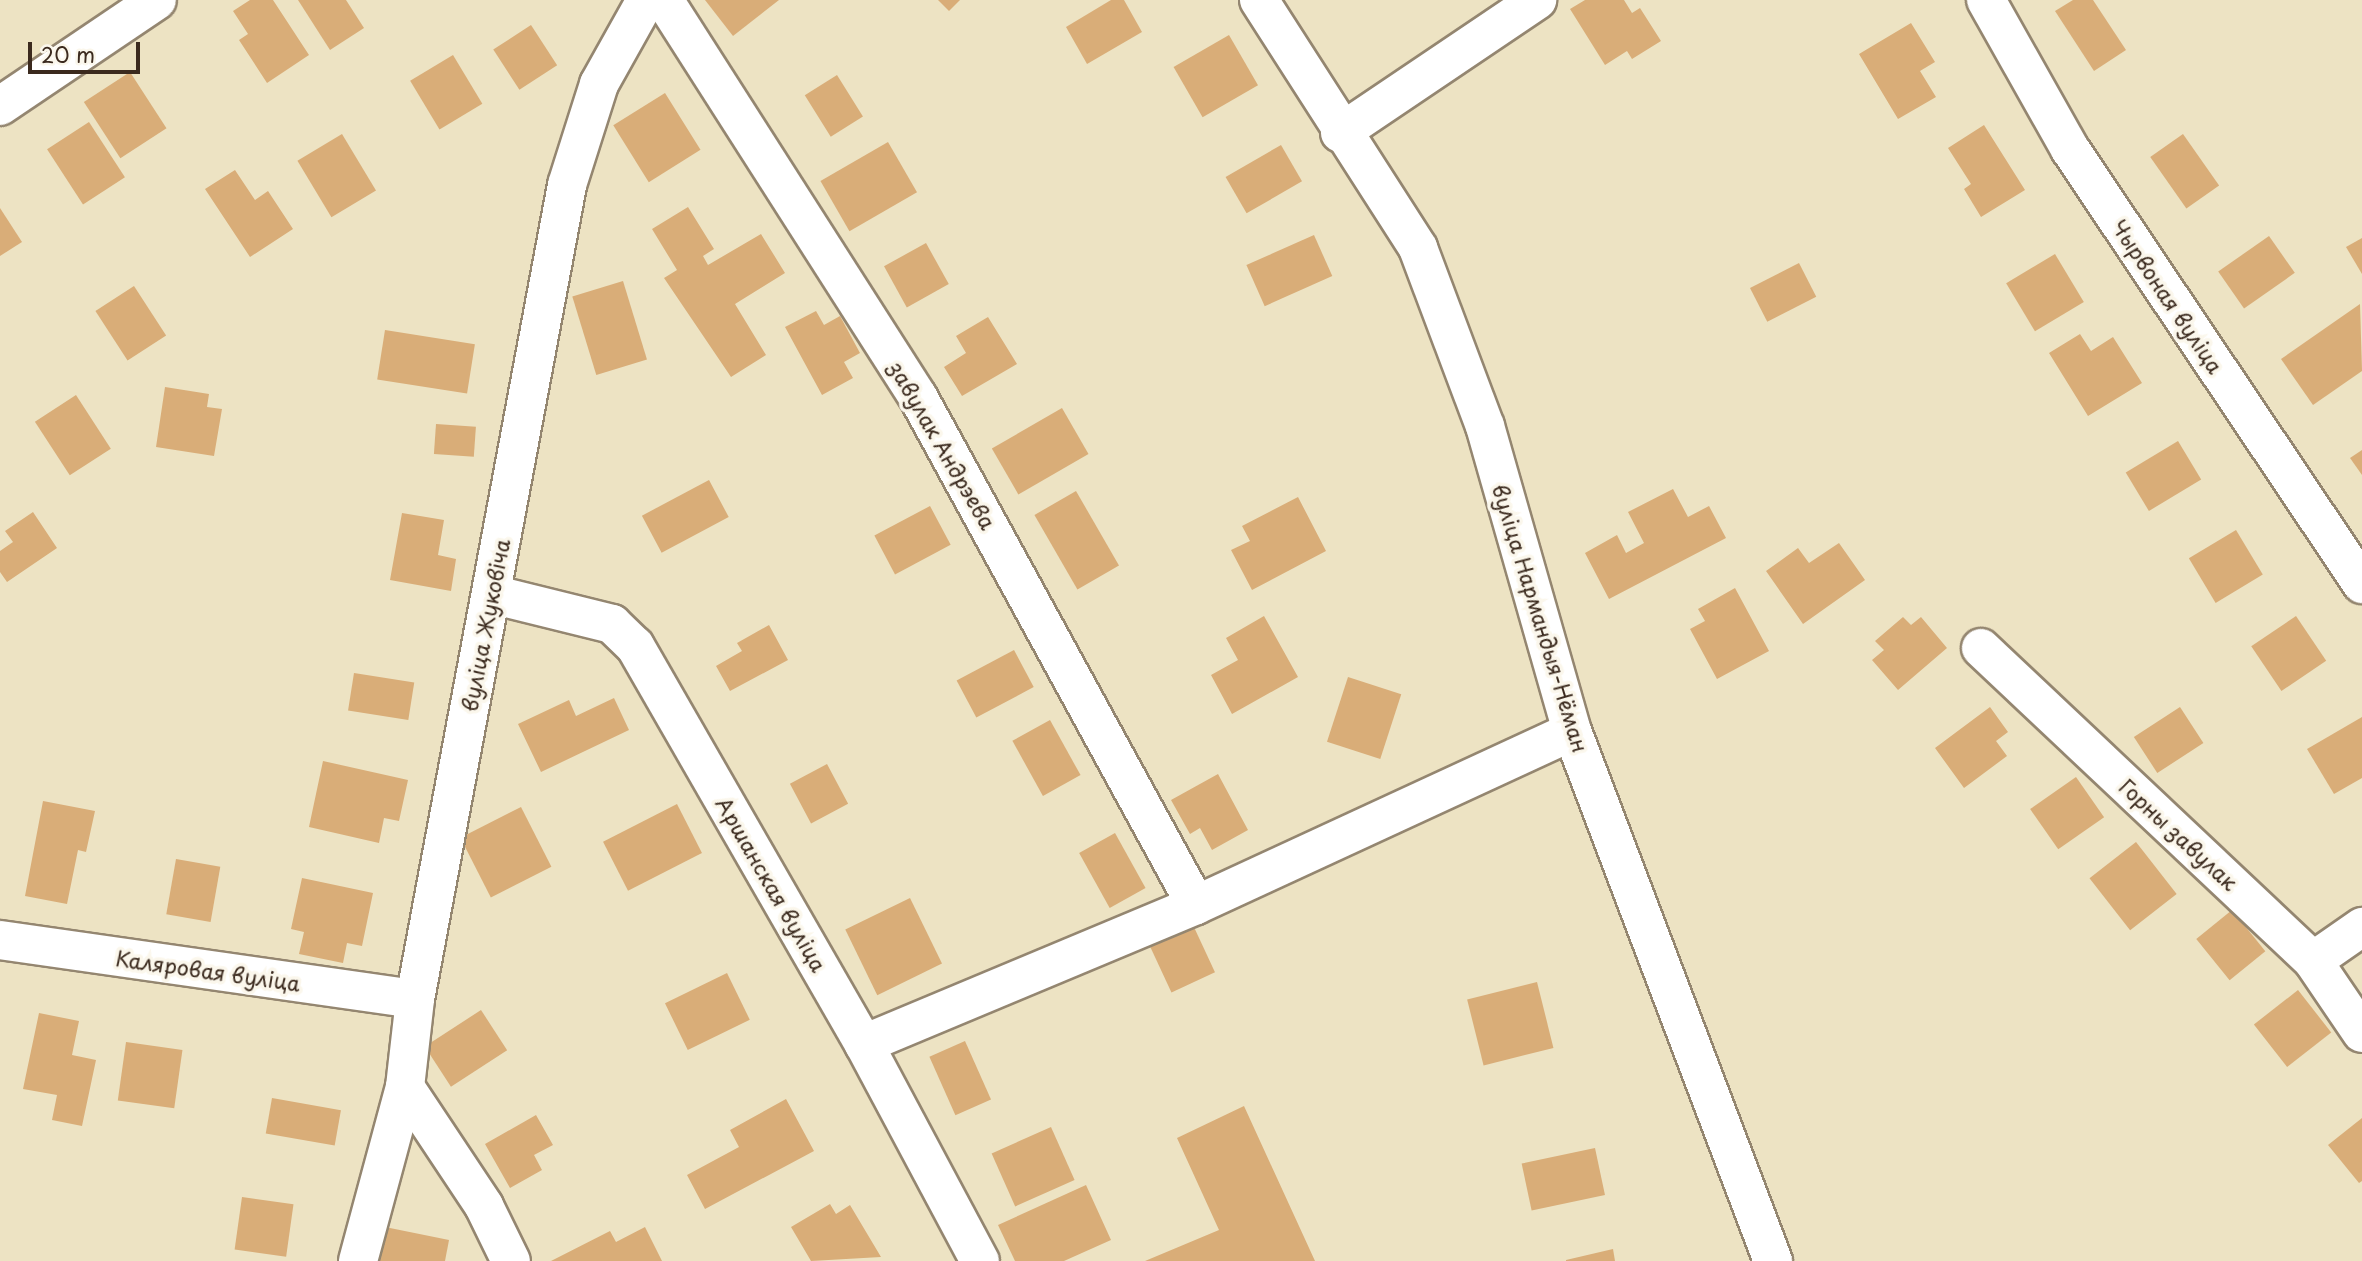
<!DOCTYPE html>
<meta charset="utf-8">
<style>
body{margin:0}
#map{position:relative;width:2362px;height:1261px;overflow:hidden;background:#ede3c3;font-family:"Playpen Sans",sans-serif}
div>[style]{position:absolute}
.building>*{inset:0;background:#d9ad78;transform-origin:0 0}
.roads{filter:drop-shadow(2px 0 #948670) drop-shadow(-2px 0 #948670) drop-shadow(0 2px #948670) drop-shadow(0 -2px #948670)}
.minor>*{height:38px;margin:-19px;padding:0 19px;transform-origin:19px;border-radius:19px;background:#fff}
span{translate:-50% -50%;white-space:nowrap;text-align:center;line-height:1.15;-webkit-text-stroke:7px #fbf7ec;paint-order:stroke}
.street-label{font-size:21px;color:#3b2a1e}
.scale{position:absolute;left:28px;top:42px;width:112px;height:32px;box-sizing:border-box;border:4px solid #3b2a1e;border-top:0;padding-left:9px;font-size:21px;line-height:24px;white-space:nowrap;color:#3b2a1e;-webkit-text-stroke:5px #fbf7ec;paint-order:stroke}
</style>
<div id="map">
<div class="building">
<div style="clip-path:polygon(250px 0,273px 0,309px 55px,267px 83px,239px 40px,248px 34px,233px 11px)"></div>
<div style="clip-path:polygon(298px 0,346px 0,364px 28px,330px 50px)"></div>
<div style="clip-path:polygon(705px 0,779px 0,733px 36px)"></div>
<div style="clip-path:polygon(938px 0,960px 0,949px 11px)"></div>
<div style="clip-path:polygon(1111px 0,1124px 0,1142px 32px,1087px 64px,1066px 27px)"></div>
<div style="clip-path:polygon(1585px 0,1624px 0,1632px 13px,1640px 8px,1661px 41px,1632px 59px,1627px 51px,1605px 65px,1570px 9px)"></div>
<div style="clip-path:polygon(2073px 0,2093px 0,2126px 50px,2094px 71px,2055px 11px)"></div>
<div style="clip-path:polygon(1911px 23px,1935px 62px,1920px 71px,1936px 97px,1898px 119px,1859px 54px)"></div>
<div style="left:531px;top:25px;width:48px;height:45px;rotate:57deg"></div>
<div style="left:1229px;top:35px;width:58px;height:64px;rotate:60deg"></div>
<div style="left:453px;top:55px;width:57px;height:50px;rotate:59deg"></div>
<div style="left:130px;top:72px;width:67px;height:55px;rotate:57deg"></div>
<div style="left:837px;top:75px;width:49px;height:38px;rotate:58deg"></div>
<div style="left:665px;top:93px;width:67px;height:61px;rotate:58deg"></div>
<div style="left:89px;top:122px;width:66px;height:50px;rotate:57deg"></div>
<div style="clip-path:polygon(1984px 125px,2025px 190px,1981px 217px,1964px 189px,1971px 184px,1948px 148px)"></div>
<div style="left:342px;top:134px;width:66px;height:52px;rotate:59deg"></div>
<div style="left:2183px;top:134px;width:63px;height:40px;rotate:55deg"></div>
<div style="left:888px;top:142px;width:58px;height:78px;rotate:60deg"></div>
<div style="left:1281px;top:145px;width:42px;height:64px;rotate:60deg"></div>
<div style="clip-path:polygon(235px 170px,255px 200px,268px 191px,293px 229px,250px 257px,205px 189px)"></div>
<div style="clip-path:polygon(688px 207px,714px 249px,703px 256px,708px 265px,761px 234px,785px 273px,735px 304px,766px 355px,731px 377px,664px 278px,677px 270px,652px 229px)"></div>
<div style="clip-path:polygon(0 208px,22px 242px,0 256px)"></div>
<div style="left:1314px;top:235px;width:45px;height:74px;rotate:66deg"></div>
<div style="left:2269px;top:236px;width:45px;height:62px;rotate:55deg"></div>
<div style="clip-path:polygon(2362px 238px,2362px 274px,2346px 247px)"></div>
<div style="left:926px;top:243px;width:47px;height:48px;rotate:61deg"></div>
<div style="left:2055px;top:254px;width:56px;height:57px;rotate:59deg"></div>
<div style="left:1799px;top:263px;width:38px;height:55px;rotate:63deg"></div>
<div style="left:623px;top:281px;width:82px;height:53px;rotate:73deg"></div>
<div style="left:134px;top:286px;width:59px;height:46px;rotate:57deg"></div>
<div style="clip-path:polygon(2360px 304px,2362px 371px,2313px 405px,2281px 359px)"></div>
<div style="clip-path:polygon(816px 311px,824px 325px,840px 316px,860px 353px,844px 362px,853px 378px,822px 395px,785px 327px)"></div>
<div style="clip-path:polygon(988px 317px,1017px 364px,962px 396px,944px 367px,966px 353px,956px 336px)"></div>
<div style="left:385px;top:330px;width:91px;height:50px;rotate:9deg"></div>
<div style="clip-path:polygon(2080px 334px,2091px 351px,2113px 337px,2142px 383px,2088px 416px,2049px 353px)"></div>
<div style="clip-path:polygon(165px 387px,209px 394px,207px 407px,222px 409px,214px 456px,156px 447px)"></div>
<div style="left:76px;top:395px;width:64px;height:49px;rotate:57deg"></div>
<div style="left:1062px;top:408px;width:53px;height:81px;rotate:60deg"></div>
<div style="left:436px;top:424px;width:40px;height:30px;rotate:4deg"></div>
<div style="left:2178px;top:441px;width:45px;height:61px;rotate:59deg"></div>
<div style="clip-path:polygon(2362px 450px,2362px 475px,2350px 458px)"></div>
<div style="left:709px;top:480px;width:42px;height:76px;rotate:62deg"></div>
<div style="clip-path:polygon(1673px 489px,1688px 517px,1709px 506px,1726px 538px,1609px 599px,1585px 553px,1617px 535px,1626px 553px,1644px 543px,1628px 512px)"></div>
<div style="left:1076px;top:491px;width:86px;height:48px;rotate:60deg"></div>
<div style="clip-path:polygon(1298px 497px,1326px 551px,1252px 590px,1231px 550px,1250px 541px,1242px 526px)"></div>
<div style="left:930px;top:506px;width:44px;height:63px;rotate:62deg"></div>
<div style="clip-path:polygon(33px 512px,57px 548px,7px 582px,0 572px,0 551px,13px 542px,5px 531px)"></div>
<div style="clip-path:polygon(402px 513px,444px 520px,438px 555px,456px 559px,451px 591px,390px 580px)"></div>
<div style="left:2236px;top:530px;width:52px;height:55px;rotate:59deg"></div>
<div style="clip-path:polygon(1839px 543px,1865px 580px,1803px 624px,1766px 571px,1798px 548px,1809px 563px)"></div>
<div style="clip-path:polygon(1735px 588px,1769px 651px,1717px 679px,1690px 629px,1705px 621px,1698px 609px)"></div>
<div style="clip-path:polygon(1264px 616px,1298px 677px,1232px 714px,1211px 675px,1238px 660px,1226px 638px)"></div>
<div style="left:2296px;top:616px;width:54px;height:54px;rotate:56deg"></div>
<div style="clip-path:polygon(1903px 617px,1911px 625px,1921px 617px,1947px 648px,1898px 690px,1872px 660px,1884px 650px,1875px 641px)"></div>
<div style="clip-path:polygon(769px 625px,788px 660px,730px 691px,716px 666px,742px 651px,737px 643px)"></div>
<div style="left:1014px;top:650px;width:42px;height:65px;rotate:62deg"></div>
<div style="left:354px;top:673px;width:61px;height:38px;rotate:9deg"></div>
<div style="left:1348px;top:677px;width:56px;height:68px;rotate:18deg"></div>
<div style="clip-path:polygon(614px 698px,629px 730px,541px 772px,518px 724px,569px 700px,576px 716px)"></div>
<div style="clip-path:polygon(1990px 707px,2008px 732px,1996px 741px,2007px 756px,1964px 788px,1935px 748px)"></div>
<div style="left:2180px;top:707px;width:43px;height:55px;rotate:57deg"></div>
<div style="clip-path:polygon(2362px 717px,2362px 778px,2334px 794px,2307px 749px)"></div>
<div style="left:1050px;top:720px;width:63px;height:43px;rotate:61deg"></div>
<div style="clip-path:polygon(323px 761px,408px 780px,399px 821px,384px 818px,379px 843px,309px 827px)"></div>
<div style="left:827px;top:764px;width:45px;height:42px;rotate:62deg"></div>
<div style="clip-path:polygon(1218px 774px,1248px 830px,1212px 850px,1200px 828px,1190px 834px,1171px 800px)"></div>
<div style="left:2076px;top:777px;width:49px;height:56px;rotate:55deg"></div>
<div style="clip-path:polygon(43px 801px,95px 811px,86px 852px,78px 850px,67px 904px,25px 896px)"></div>
<div style="left:677px;top:804px;width:55px;height:83px;rotate:63deg"></div>
<div style="left:521px;top:807px;width:67px;height:68px;rotate:63deg"></div>
<div style="left:1115px;top:833px;width:63px;height:41px;rotate:61deg"></div>
<div style="left:2136px;top:842px;width:66px;height:59px;rotate:52deg"></div>
<div style="left:176px;top:859px;width:45px;height:56px;rotate:10deg"></div>
<div style="clip-path:polygon(302px 878px,373px 893px,362px 946px,347px 943px,343px 963px,299px 954px,304px 932px,291px 929px)"></div>
<div style="left:910px;top:898px;width:73px;height:72px;rotate:64deg"></div>
<div style="left:2232px;top:910px;width:53px;height:46px;rotate:51deg"></div>
<div style="left:1193px;top:925px;width:52px;height:48px;rotate:65deg"></div>
<div style="left:727px;top:973px;width:52px;height:69px;rotate:64deg"></div>
<div style="left:1537px;top:982px;width:68px;height:72px;rotate:76deg"></div>
<div style="left:2298px;top:990px;width:54px;height:56px;rotate:52deg"></div>
<div style="left:481px;top:1010px;width:48px;height:67px;rotate:57deg"></div>
<div style="clip-path:polygon(39px 1013px,79px 1021px,72px 1055px,96px 1060px,82px 1126px,52px 1120px,57px 1095px,23px 1089px)"></div>
<div style="left:965px;top:1041px;width:64px;height:39px;rotate:66deg"></div>
<div style="left:126px;top:1042px;width:57px;height:59px;rotate:8deg"></div>
<div style="left:272px;top:1098px;width:70px;height:36px;rotate:10deg"></div>
<div style="clip-path:polygon(786px 1099px,814px 1151px,705px 1209px,687px 1175px,739px 1147px,730px 1130px)"></div>
<div style="clip-path:polygon(1244px 1106px,1315px 1261px,1145px 1261px,1219px 1230px,1177px 1138px)"></div>
<div style="clip-path:polygon(536px 1115px,553px 1145px,534px 1155px,542px 1170px,510px 1188px,485px 1144px)"></div>
<div style="clip-path:polygon(2362px 1118px,2362px 1181px,2359px 1183px,2328px 1145px)"></div>
<div style="left:1051px;top:1127px;width:58px;height:65px;rotate:66deg"></div>
<div style="left:1595px;top:1148px;width:48px;height:75px;rotate:78deg"></div>
<div style="clip-path:polygon(1086px 1185px,1111px 1240px,1064px 1261px,1015px 1261px,998px 1225px)"></div>
<div style="left:242px;top:1197px;width:52px;height:53px;rotate:8deg"></div>
<div style="clip-path:polygon(830px 1204px,836px 1214px,850px 1205px,881px 1257px,811px 1261px,791px 1227px)"></div>
<div style="clip-path:polygon(385px 1227px,449px 1240px,445px 1261px,378px 1261px)"></div>
<div style="clip-path:polygon(645px 1227px,662px 1261px,551px 1261px,610px 1231px,616px 1242px)"></div>
<div style="clip-path:polygon(1613px 1249px,1615px 1261px,1566px 1261px,1566px 1260px)"></div>
</div>
<div class="roads">
<div class="minor">
<div style="left:664px;top:0;width:471px;rotate:57.4deg"></div>
<div style="left:918px;top:397px;width:579px;rotate:61.31deg"></div>
<div style="left:1259px;top:0;width:295px;rotate:57.3deg"></div>
<div style="left:1418px;top:248px;width:190px;rotate:69.4deg"></div>
<div style="left:1485px;top:426px;width:317px;rotate:74.1deg"></div>
<div style="left:1572px;top:731px;width:567px;rotate:69.23deg"></div>
<div style="left:1986px;top:0;width:171px;rotate:60.6deg"></div>
<div style="left:2070px;top:149px;width:524px;rotate:56.13deg"></div>
<div style="left:0;top:106px;width:189px;rotate:-34deg"></div>
<div style="left:1340px;top:133px;width:238px;rotate:-34deg"></div>
<div style="left:491px;top:594px;width:125px;rotate:13.9deg"></div>
<div style="left:612px;top:624px;width:32px;rotate:44deg"></div>
<div style="left:635px;top:646px;width:459px;rotate:60.1deg"></div>
<div style="left:864px;top:1044px;width:246px;rotate:61.9deg"></div>
<div style="left:1981px;top:648px;width:456px;rotate:43.3deg"></div>
<div style="left:2313px;top:961px;width:87px;rotate:55.8deg"></div>
<div style="left:0;top:940px;width:419px;rotate:8.1deg"></div>
<div style="left:2313px;top:961px;width:60px;rotate:-34.8deg"></div>
<div style="left:864px;top:1044px;width:360px;rotate:-22.7deg"></div>
<div style="left:1196px;top:905px;width:414px;rotate:-24.8deg"></div>
<div style="left:405px;top:1087px;width:143px;rotate:56.4deg"></div>
<div style="left:484px;top:1206px;width:61px;rotate:63.9deg"></div>
<div style="left:358px;top:1261px;width:180px;rotate:-74.9deg"></div>
<div style="left:405px;top:1087px;width:89px;rotate:-83.5deg"></div>
<div style="left:415px;top:999px;width:828px;rotate:-79.42deg"></div>
<div style="left:567px;top:185px;width:106px;rotate:-72.4deg"></div>
<div style="left:599px;top:84px;width:96px;rotate:-60.8deg"></div>
</div>
</div>
<div class="street-label">
<span style="left:2168px;top:296px;rotate:56deg">Чырвоная вуліца</span>
<span style="left:943px;top:445px;rotate:60deg">завулак Андрэева</span>
<span style="left:1541px;top:618px;rotate:73deg">вуліца Нармандыя-Нёман</span>
<span style="left:485px;top:625px;rotate:-79deg">вуліца Жуковіча</span>
<span style="left:2179px;top:834px;rotate:43deg">Горны завулак</span>
<span style="left:772px;top:884px;rotate:60deg">Аршанская вуліца</span>
<span style="left:208px;top:970px;rotate:8deg">Каляровая вуліца</span>
</div>
<div class="scale">20 m</div>
</div>
